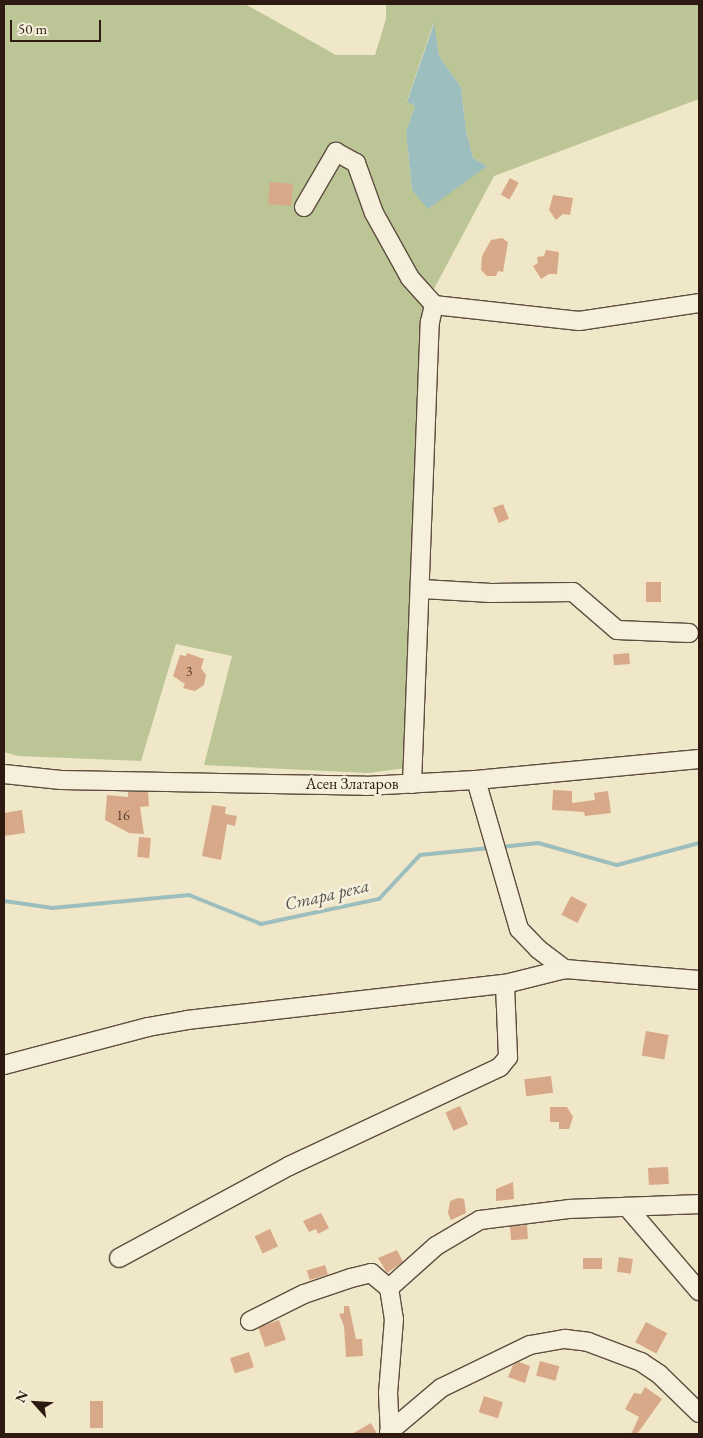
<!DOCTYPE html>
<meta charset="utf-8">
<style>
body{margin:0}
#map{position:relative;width:703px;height:1438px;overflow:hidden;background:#f0e7c8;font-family:"EB Garamond",serif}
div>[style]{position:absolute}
.green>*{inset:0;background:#bbc595}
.water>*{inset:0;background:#9dbebe}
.stream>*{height:4px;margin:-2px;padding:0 2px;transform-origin:2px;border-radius:2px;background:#9dbebe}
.building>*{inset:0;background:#d8a988;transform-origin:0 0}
.roads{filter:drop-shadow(1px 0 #5e4d3f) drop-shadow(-1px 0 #5e4d3f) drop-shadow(0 1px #5e4d3f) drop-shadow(0 -1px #5e4d3f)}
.minor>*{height:18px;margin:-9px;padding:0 9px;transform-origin:9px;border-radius:9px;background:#f5efdb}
span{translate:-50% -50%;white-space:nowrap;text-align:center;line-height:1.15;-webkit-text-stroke:5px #f5efdb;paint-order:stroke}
.number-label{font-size:14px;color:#583e2f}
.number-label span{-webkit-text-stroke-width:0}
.street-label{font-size:16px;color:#2d1a11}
.water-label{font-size:18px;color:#54534e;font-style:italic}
.frame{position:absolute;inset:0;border:5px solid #2d1a11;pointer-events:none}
.north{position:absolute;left:10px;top:1378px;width:50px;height:50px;-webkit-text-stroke:4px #f5efdb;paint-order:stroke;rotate:296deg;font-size:14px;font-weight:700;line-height:20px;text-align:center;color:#2d1a11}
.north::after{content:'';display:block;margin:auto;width:18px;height:22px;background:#2d1a11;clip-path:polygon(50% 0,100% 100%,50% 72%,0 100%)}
.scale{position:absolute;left:10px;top:20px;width:91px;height:22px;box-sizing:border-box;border:2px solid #2d1a11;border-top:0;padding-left:6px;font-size:15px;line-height:18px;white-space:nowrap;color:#2d1a11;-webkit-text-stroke:4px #f5efdb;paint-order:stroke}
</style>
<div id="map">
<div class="green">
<div style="clip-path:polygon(evenodd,4px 4px,245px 4px,336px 55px,375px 55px,386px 19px,386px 4px,699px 4px,699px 99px,494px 176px,427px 302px,406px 768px,368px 773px,204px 765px,232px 656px,176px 644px,141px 761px,18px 756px,4px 752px,4px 4px,433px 24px,439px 56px,461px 87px,466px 131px,473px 158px,487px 166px,412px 190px,406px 132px,415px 106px,407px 101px,433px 24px)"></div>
</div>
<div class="water">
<div style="clip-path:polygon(434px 23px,439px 56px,461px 87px,466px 131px,473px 158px,487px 166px,428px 209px,412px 190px,406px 132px,415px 106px,407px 102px)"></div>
</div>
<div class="stream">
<div style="left:500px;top:847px;width:38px;rotate:-6deg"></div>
<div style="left:538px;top:843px;width:82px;rotate:15.6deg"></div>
<div style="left:617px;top:865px;width:85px;rotate:-15deg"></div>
<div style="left:4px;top:901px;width:49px;rotate:8.3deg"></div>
<div style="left:52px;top:908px;width:138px;rotate:-5.4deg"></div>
<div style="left:189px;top:895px;width:78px;rotate:21.9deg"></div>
<div style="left:261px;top:924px;width:121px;rotate:-12deg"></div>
<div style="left:379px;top:899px;width:60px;rotate:-47deg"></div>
<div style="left:420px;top:855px;width:70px;rotate:-5.7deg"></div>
</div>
<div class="building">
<div style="left:510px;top:178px;width:10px;height:19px;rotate:29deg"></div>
<div style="left:270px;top:182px;width:23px;height:22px;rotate:5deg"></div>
<div style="clip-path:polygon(553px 195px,573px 198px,570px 215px,563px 214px,556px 220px,549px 210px)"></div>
<div style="clip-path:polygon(502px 238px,508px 242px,503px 272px,498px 271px,496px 276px,487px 276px,481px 270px,482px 256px,491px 240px)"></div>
<div style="clip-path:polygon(546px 250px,559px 252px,557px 274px,549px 274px,541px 279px,533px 266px,538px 263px,537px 257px,544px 256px)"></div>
<div style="left:503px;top:504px;width:16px;height:11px;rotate:68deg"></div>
<div style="left:646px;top:582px;width:15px;height:20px"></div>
<div style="clip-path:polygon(187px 653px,204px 659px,201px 668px,206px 675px,204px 685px,195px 691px,183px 688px,185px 684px,173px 676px,180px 655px,186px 656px)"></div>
<div style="left:629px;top:653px;width:11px;height:16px;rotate:85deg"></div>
<div style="clip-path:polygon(553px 790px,572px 791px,572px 803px,595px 800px,594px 793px,608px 791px,611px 813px,585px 816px,584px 812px,552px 810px)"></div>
<div style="clip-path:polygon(128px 792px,148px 792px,149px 806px,140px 807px,144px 834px,129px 833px,105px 820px,107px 795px,128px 797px)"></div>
<div style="clip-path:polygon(212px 805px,226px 807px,225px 814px,237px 816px,235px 826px,227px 824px,221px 860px,202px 856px)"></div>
<div style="clip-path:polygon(22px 810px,25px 833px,4px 836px,4px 813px)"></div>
<div style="left:139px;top:837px;width:12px;height:20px;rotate:5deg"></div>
<div style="left:571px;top:896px;width:18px;height:21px;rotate:27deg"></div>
<div style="left:646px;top:1031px;width:23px;height:25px;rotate:10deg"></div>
<div style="left:551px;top:1076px;width:17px;height:27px;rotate:83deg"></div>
<div style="left:460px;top:1106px;width:20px;height:16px;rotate:66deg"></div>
<div style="clip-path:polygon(550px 1107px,567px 1107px,573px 1117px,569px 1129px,559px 1129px,559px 1122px,550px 1122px)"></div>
<div style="left:668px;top:1167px;width:17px;height:20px;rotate:87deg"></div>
<div style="clip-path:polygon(513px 1182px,514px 1199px,496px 1201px,496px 1189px)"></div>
<div style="clip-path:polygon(458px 1198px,464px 1199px,466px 1213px,451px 1220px,448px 1213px,450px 1201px)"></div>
<div style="clip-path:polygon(321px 1213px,329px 1228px,318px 1234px,316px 1229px,309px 1232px,303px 1221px)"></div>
<div style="left:527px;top:1225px;width:14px;height:17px;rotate:86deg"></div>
<div style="left:270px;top:1229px;width:19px;height:17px;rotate:65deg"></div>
<div style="clip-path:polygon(397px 1250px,403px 1262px,387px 1273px,378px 1258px)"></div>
<div style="left:619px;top:1257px;width:14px;height:15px;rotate:8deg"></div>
<div style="left:602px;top:1258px;width:11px;height:19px;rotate:90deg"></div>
<div style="left:325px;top:1265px;width:10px;height:19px;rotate:73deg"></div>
<div style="clip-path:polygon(344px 1306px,349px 1306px,356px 1339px,362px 1339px,363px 1356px,346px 1357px,344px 1326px,339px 1314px,344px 1313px)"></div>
<div style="left:279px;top:1320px;width:21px;height:22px;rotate:71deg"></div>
<div style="left:646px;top:1322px;width:24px;height:23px;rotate:28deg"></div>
<div style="left:249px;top:1352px;width:16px;height:20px;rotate:72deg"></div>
<div style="left:540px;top:1361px;width:20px;height:15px;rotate:15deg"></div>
<div style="clip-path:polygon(519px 1362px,530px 1366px,525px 1383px,508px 1377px,513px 1365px)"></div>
<div style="clip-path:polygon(645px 1387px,662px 1399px,637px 1434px,631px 1434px,639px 1417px,625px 1409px,634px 1393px,641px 1394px)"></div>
<div style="left:484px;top:1396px;width:20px;height:17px;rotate:18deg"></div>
<div style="left:90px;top:1401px;width:13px;height:27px"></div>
<div style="clip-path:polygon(371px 1423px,377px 1434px,352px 1434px)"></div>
</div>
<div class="roads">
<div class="minor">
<div style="left:304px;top:207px;width:64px;rotate:-59.8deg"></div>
<div style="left:336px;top:152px;width:23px;rotate:29deg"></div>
<div style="left:356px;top:163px;width:53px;rotate:70.2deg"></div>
<div style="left:374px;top:213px;width:74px;rotate:61deg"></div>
<div style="left:410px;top:278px;width:36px;rotate:48deg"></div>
<div style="left:434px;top:305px;width:146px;rotate:6.3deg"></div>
<div style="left:579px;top:321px;width:121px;rotate:-8.5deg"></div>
<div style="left:422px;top:589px;width:69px;rotate:3.3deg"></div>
<div style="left:491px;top:593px;width:82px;rotate:-0.7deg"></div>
<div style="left:573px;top:592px;width:58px;rotate:40.8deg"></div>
<div style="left:617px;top:630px;width:72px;rotate:2.4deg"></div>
<div style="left:4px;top:774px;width:57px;rotate:6deg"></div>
<div style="left:61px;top:780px;width:305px;rotate:1.1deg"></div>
<div style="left:366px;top:786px;width:110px;rotate:-3.1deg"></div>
<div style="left:476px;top:780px;width:224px;rotate:-5.4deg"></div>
<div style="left:476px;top:780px;width:155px;rotate:73.9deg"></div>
<div style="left:519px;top:929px;width:28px;rotate:46deg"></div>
<div style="left:538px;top:949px;width:34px;rotate:37deg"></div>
<div style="left:565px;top:969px;width:134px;rotate:4.7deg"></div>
<div style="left:412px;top:784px;width:462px;rotate:-87.8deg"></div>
<div style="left:430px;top:322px;width:17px;rotate:-77deg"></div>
<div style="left:4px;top:1065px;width:149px;rotate:-14.8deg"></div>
<div style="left:148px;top:1027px;width:40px;rotate:-10deg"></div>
<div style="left:187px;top:1020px;width:320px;rotate:-6.5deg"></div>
<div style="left:505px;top:984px;width:62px;rotate:-14deg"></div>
<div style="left:627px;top:1207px;width:111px;rotate:49.4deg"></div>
<div style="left:119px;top:1258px;width:193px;rotate:-28.4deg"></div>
<div style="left:289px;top:1166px;width:233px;rotate:-25.1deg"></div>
<div style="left:500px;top:1067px;width:13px;rotate:-51deg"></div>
<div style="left:508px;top:1057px;width:73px;rotate:-92.4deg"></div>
<div style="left:389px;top:1288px;width:63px;rotate:-41.8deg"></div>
<div style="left:436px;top:1246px;width:51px;rotate:-30.6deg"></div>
<div style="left:480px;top:1220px;width:91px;rotate:-7deg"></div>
<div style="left:570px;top:1209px;width:129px;rotate:-2.2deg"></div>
<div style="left:250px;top:1321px;width:60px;rotate:-26.6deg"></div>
<div style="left:304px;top:1294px;width:50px;rotate:-18.8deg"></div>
<div style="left:351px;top:1278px;width:21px;rotate:-14deg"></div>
<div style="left:371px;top:1273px;width:23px;rotate:40deg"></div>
<div style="left:389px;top:1288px;width:31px;rotate:81deg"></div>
<div style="left:394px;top:1319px;width:74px;rotate:94.6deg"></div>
<div style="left:388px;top:1393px;width:41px;rotate:87.2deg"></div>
<div style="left:389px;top:1432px;width:68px;rotate:-40.2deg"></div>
<div style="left:441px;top:1388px;width:99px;rotate:-25.8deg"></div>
<div style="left:530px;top:1345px;width:36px;rotate:-10deg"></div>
<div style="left:565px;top:1339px;width:23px;rotate:7deg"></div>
<div style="left:588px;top:1342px;width:57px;rotate:20.7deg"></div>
<div style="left:641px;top:1362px;width:22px;rotate:34deg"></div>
<div style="left:659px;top:1374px;width:56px;rotate:44.3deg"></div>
</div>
</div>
<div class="number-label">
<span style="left:189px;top:671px">3</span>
<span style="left:123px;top:815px">16</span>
</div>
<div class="street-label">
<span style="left:352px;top:784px">Асен Златаров</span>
</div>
<div class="water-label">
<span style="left:327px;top:895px;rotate:-13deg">Стара река</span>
</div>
<div class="frame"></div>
<div class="north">N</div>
<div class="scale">50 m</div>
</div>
